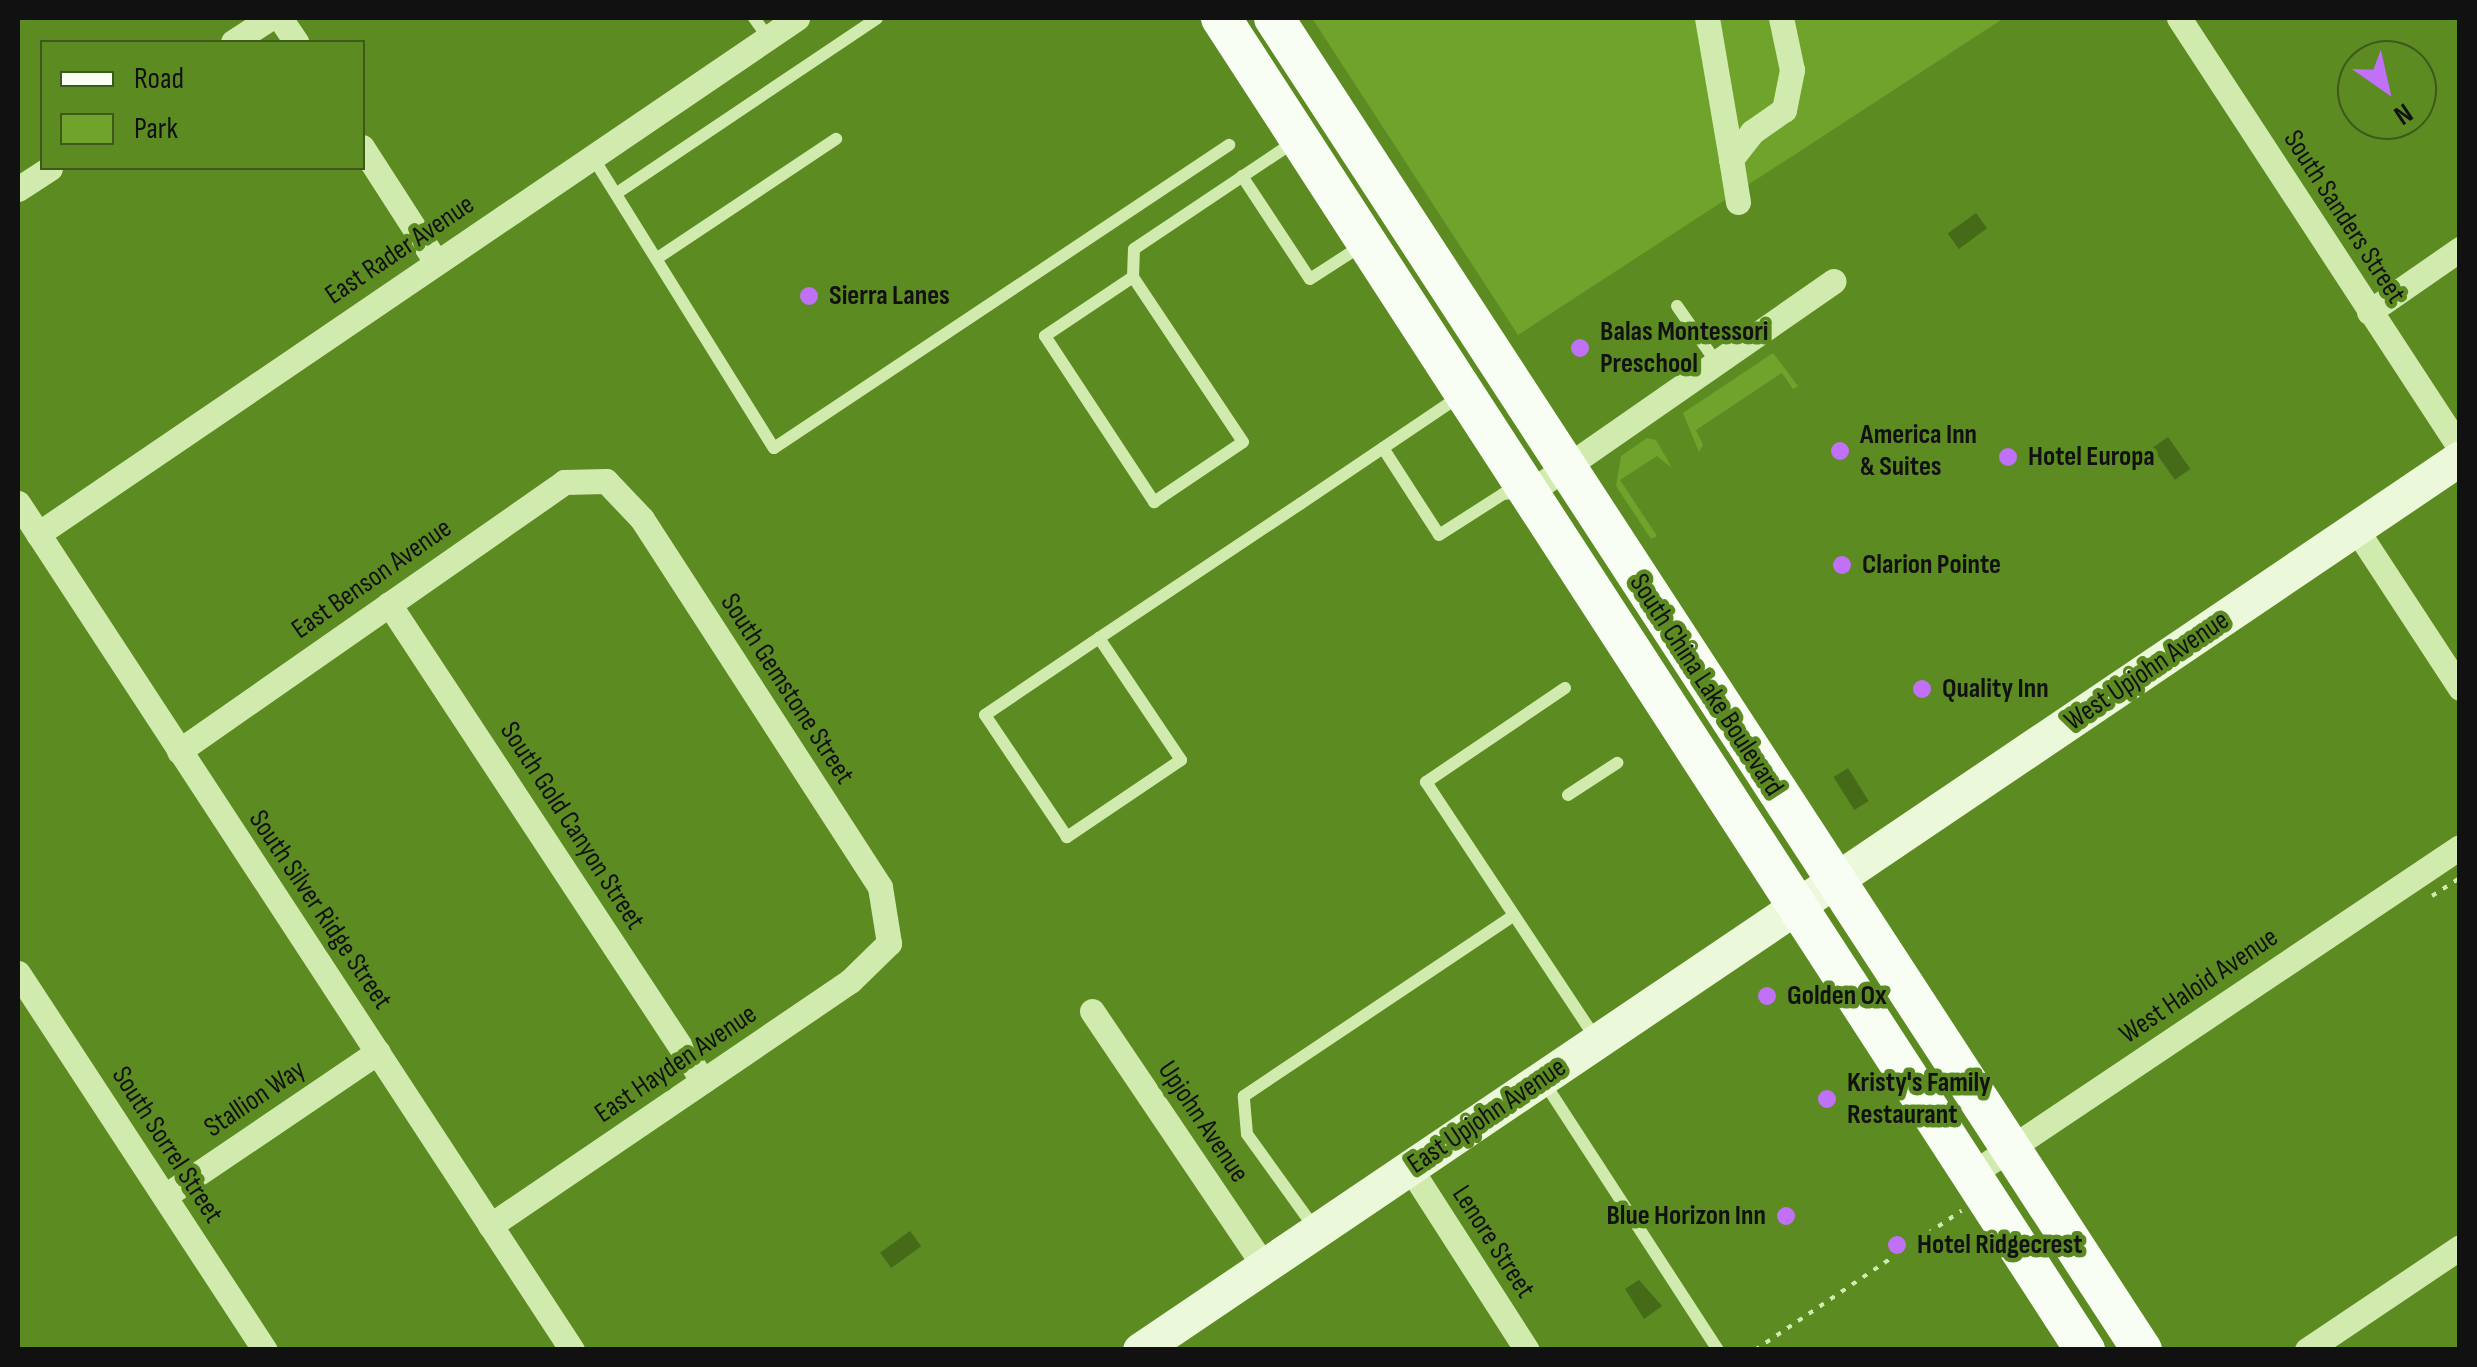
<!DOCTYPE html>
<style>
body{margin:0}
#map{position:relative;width:2477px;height:1367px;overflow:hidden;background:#5c8b22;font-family:"Sofia Sans Condensed",sans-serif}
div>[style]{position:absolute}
.green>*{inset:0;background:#70a32c}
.water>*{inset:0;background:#456a18;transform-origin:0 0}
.path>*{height:4px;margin-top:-2px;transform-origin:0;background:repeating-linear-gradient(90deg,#d1ebaf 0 5px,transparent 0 13px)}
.lane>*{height:12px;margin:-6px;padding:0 6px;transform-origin:6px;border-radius:6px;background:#d1ebaf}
.street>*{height:25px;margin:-12.5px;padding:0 12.5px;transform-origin:12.5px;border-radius:12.5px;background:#d1ebaf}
.secondary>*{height:35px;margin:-17.5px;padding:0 17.5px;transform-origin:17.5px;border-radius:17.5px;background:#ebf8da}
.primary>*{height:40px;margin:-20px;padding:0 20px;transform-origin:20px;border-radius:20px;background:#f9fef4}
.dots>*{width:28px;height:28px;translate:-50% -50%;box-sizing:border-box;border:5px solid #5c8b22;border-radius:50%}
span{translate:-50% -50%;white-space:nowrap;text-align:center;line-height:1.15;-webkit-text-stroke:9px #5c8b22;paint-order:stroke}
.street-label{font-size:28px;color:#111}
.poi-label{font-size:28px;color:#111;font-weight:700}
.left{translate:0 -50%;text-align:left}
.right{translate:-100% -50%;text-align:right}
.frame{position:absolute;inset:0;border:20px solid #111;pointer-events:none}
.legend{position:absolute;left:40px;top:40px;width:325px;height:130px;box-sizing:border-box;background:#5c8b22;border:2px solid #3e5a1b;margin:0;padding:12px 18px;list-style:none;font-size:30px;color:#111}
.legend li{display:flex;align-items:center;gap:20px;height:50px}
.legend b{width:50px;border:2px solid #3e5a1b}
.north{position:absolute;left:2337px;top:40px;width:100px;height:100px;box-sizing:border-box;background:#5c8b22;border:2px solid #3e5a1b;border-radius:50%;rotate:146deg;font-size:28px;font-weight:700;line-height:40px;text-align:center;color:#111}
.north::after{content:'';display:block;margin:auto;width:35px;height:45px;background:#c071f7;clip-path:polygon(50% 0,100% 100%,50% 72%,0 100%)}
</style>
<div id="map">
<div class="green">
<div style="clip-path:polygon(1312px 18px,2004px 18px,1518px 335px)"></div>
<div style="clip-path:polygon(1773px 353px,1798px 386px,1793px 389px,1782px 373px,1696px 430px,1703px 445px,1699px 452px,1683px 413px)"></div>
<div style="clip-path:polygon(1647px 438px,1656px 440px,1672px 468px,1657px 456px,1620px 480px,1657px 536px,1651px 539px,1616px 486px,1621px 456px)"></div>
</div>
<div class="water">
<div style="left:1976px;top:213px;width:19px;height:35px;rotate:54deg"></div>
<div style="left:2168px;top:437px;width:39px;height:19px;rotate:55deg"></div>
<div style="left:1848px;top:768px;width:39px;height:17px;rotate:58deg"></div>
<div style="left:910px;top:1231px;width:19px;height:37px;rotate:54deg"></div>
<div style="clip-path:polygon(1639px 1280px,1662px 1306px,1644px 1319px,1625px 1289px)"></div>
</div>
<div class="path">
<div style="left:2432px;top:896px;width:33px;rotate:-33deg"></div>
<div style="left:1755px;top:1350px;width:249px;rotate:-34deg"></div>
</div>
<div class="lane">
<div style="left:754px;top:18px;width:24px;rotate:54deg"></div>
<div style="left:592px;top:156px;width:344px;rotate:58.1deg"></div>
<div style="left:774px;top:448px;width:547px;rotate:-33.66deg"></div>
<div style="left:1242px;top:176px;width:123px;rotate:56.6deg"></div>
<div style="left:1310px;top:279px;width:64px;rotate:-32.9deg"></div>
<div style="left:617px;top:193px;width:313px;rotate:-33.9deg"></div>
<div style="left:659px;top:257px;width:213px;rotate:-33.7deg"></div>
<div style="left:1133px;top:277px;width:106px;rotate:146.2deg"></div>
<div style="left:1045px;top:336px;width:199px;rotate:56.7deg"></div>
<div style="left:1154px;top:502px;width:107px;rotate:-34deg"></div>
<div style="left:1243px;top:442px;width:198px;rotate:-123.7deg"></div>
<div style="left:1133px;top:277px;width:28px;rotate:-88deg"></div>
<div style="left:1134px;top:249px;width:192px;rotate:-33.8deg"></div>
<div style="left:1677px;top:306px;width:68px;rotate:55.1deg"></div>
<div style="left:1383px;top:448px;width:103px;rotate:57.2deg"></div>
<div style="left:1439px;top:535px;width:76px;rotate:-32.6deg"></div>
<div style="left:1503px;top:494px;width:17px;rotate:-7deg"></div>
<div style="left:1099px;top:638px;width:147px;rotate:56.1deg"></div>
<div style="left:1181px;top:760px;width:138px;rotate:146deg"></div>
<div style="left:1067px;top:837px;width:147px;rotate:-123.9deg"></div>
<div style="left:985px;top:715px;width:138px;rotate:-34deg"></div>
<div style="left:1099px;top:638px;width:242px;rotate:-33.7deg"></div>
<div style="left:1300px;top:504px;width:193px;rotate:-34deg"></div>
<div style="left:1565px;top:688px;width:168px;rotate:145.9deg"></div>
<div style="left:1426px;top:782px;width:308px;rotate:56.5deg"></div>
<div style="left:1568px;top:795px;width:59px;rotate:-33.1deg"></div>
<div style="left:1542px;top:1079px;width:323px;rotate:57deg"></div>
<div style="left:1316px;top:1230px;width:118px;rotate:-125.7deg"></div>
<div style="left:1247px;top:1134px;width:38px;rotate:-95deg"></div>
<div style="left:1244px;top:1096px;width:320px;rotate:-33.8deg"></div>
</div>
<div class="street">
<div style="left:280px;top:18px;width:29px;rotate:56deg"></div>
<div style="left:1707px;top:18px;width:143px;rotate:80.3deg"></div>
<div style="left:2179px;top:18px;width:514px;rotate:56.84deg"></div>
<div style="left:233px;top:42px;width:44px;rotate:-33deg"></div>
<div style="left:362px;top:147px;width:137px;rotate:57.2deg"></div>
<div style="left:18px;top:189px;width:38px;rotate:-33deg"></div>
<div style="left:1738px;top:202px;width:44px;rotate:-99.2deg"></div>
<div style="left:1731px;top:159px;width:34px;rotate:-52deg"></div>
<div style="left:1752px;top:132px;width:39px;rotate:-35deg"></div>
<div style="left:1784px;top:110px;width:41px;rotate:-78.7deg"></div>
<div style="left:1792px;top:70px;width:53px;rotate:-101.9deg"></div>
<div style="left:2369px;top:312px;width:111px;rotate:-34.7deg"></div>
<div style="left:1533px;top:490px;width:366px;rotate:-34.8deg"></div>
<div style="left:18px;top:503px;width:1012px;rotate:56.81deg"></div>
<div style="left:2356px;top:529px;width:190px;rotate:56.8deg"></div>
<div style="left:38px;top:534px;width:918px;rotate:-34.21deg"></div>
<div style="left:389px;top:604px;width:571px;rotate:56.64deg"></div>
<div style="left:179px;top:751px;width:470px;rotate:-34.9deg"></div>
<div style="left:564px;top:482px;width:42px;rotate:-1.4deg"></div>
<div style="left:606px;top:481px;width:52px;rotate:46.5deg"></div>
<div style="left:642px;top:519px;width:438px;rotate:57.1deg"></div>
<div style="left:880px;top:887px;width:57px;rotate:80.9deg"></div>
<div style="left:889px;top:943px;width:54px;rotate:135.7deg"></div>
<div style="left:850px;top:981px;width:435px;rotate:145.8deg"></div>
<div style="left:18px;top:973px;width:451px;rotate:56.8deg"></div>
<div style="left:1092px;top:1011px;width:308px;rotate:56deg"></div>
<div style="left:1410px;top:1168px;width:216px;rotate:57.3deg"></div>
<div style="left:1972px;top:1174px;width:587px;rotate:-33.83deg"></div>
<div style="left:165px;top:1196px;width:257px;rotate:-34.1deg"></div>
<div style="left:2307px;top:1350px;width:184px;rotate:-33.9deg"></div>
</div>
<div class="secondary">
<div style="left:1140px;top:1350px;width:1593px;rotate:-34.05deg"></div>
</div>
<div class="primary">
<div style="left:1221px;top:18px;width:1588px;rotate:57.03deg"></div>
<div style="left:1274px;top:18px;width:1590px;rotate:56.91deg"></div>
</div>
<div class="dots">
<div style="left:809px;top:296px;background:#c071f7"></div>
<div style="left:1580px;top:348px;background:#c071f7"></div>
<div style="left:1840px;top:451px;background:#c071f7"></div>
<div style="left:2008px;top:457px;background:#c071f7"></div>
<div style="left:1842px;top:565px;background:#c071f7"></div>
<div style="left:1922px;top:689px;background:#c071f7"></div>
<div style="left:1767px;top:996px;background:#c071f7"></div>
<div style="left:1827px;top:1099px;background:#c071f7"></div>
<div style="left:1786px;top:1216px;background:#c071f7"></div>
<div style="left:1897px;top:1245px;background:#c071f7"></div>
</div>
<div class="street-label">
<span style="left:2344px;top:217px;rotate:57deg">South Sanders Street</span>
<span style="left:400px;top:250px;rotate:-34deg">East Rader Avenue</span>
<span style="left:372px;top:579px;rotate:-35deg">East Benson Avenue</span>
<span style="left:2147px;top:671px;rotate:-34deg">West Upjohn Avenue</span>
<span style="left:1706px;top:685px;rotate:57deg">South China Lake Boulevard</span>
<span style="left:787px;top:689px;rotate:57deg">South Gemstone Street</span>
<span style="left:572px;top:826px;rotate:57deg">South Gold Canyon Street</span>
<span style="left:320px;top:910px;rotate:56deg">South Silver Ridge Street</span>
<span style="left:2199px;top:986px;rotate:-34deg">West Haloid Avenue</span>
<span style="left:676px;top:1064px;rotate:-34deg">East Hayden Avenue</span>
<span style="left:255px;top:1099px;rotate:-34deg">Stallion Way</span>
<span style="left:1487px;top:1116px;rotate:-34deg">East Upjohn Avenue</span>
<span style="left:1203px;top:1122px;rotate:56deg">Upjohn Avenue</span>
<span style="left:167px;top:1145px;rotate:57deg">South Sorrel Street</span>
<span style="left:1493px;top:1242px;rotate:57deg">Lenore Street</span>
</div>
<div class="poi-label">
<span class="left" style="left:829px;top:296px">Sierra Lanes</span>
<span class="left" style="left:1600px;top:348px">Balas Montessori<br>Preschool</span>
<span class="left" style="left:1860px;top:451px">America Inn<br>&amp; Suites</span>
<span class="left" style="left:2028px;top:457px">Hotel Europa</span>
<span class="left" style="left:1862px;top:565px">Clarion Pointe</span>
<span class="left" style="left:1942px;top:689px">Quality Inn</span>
<span class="left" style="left:1787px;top:996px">Golden Ox</span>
<span class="left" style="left:1847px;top:1099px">Kristy's Family<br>Restaurant</span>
<span class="right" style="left:1766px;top:1216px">Blue Horizon Inn</span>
<span class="left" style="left:1917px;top:1245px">Hotel Ridgecrest</span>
</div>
<div class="frame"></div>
<ul class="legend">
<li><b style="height:12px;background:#f9fef4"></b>Road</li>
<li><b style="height:28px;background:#70a32c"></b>Park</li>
</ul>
<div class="north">N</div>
</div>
